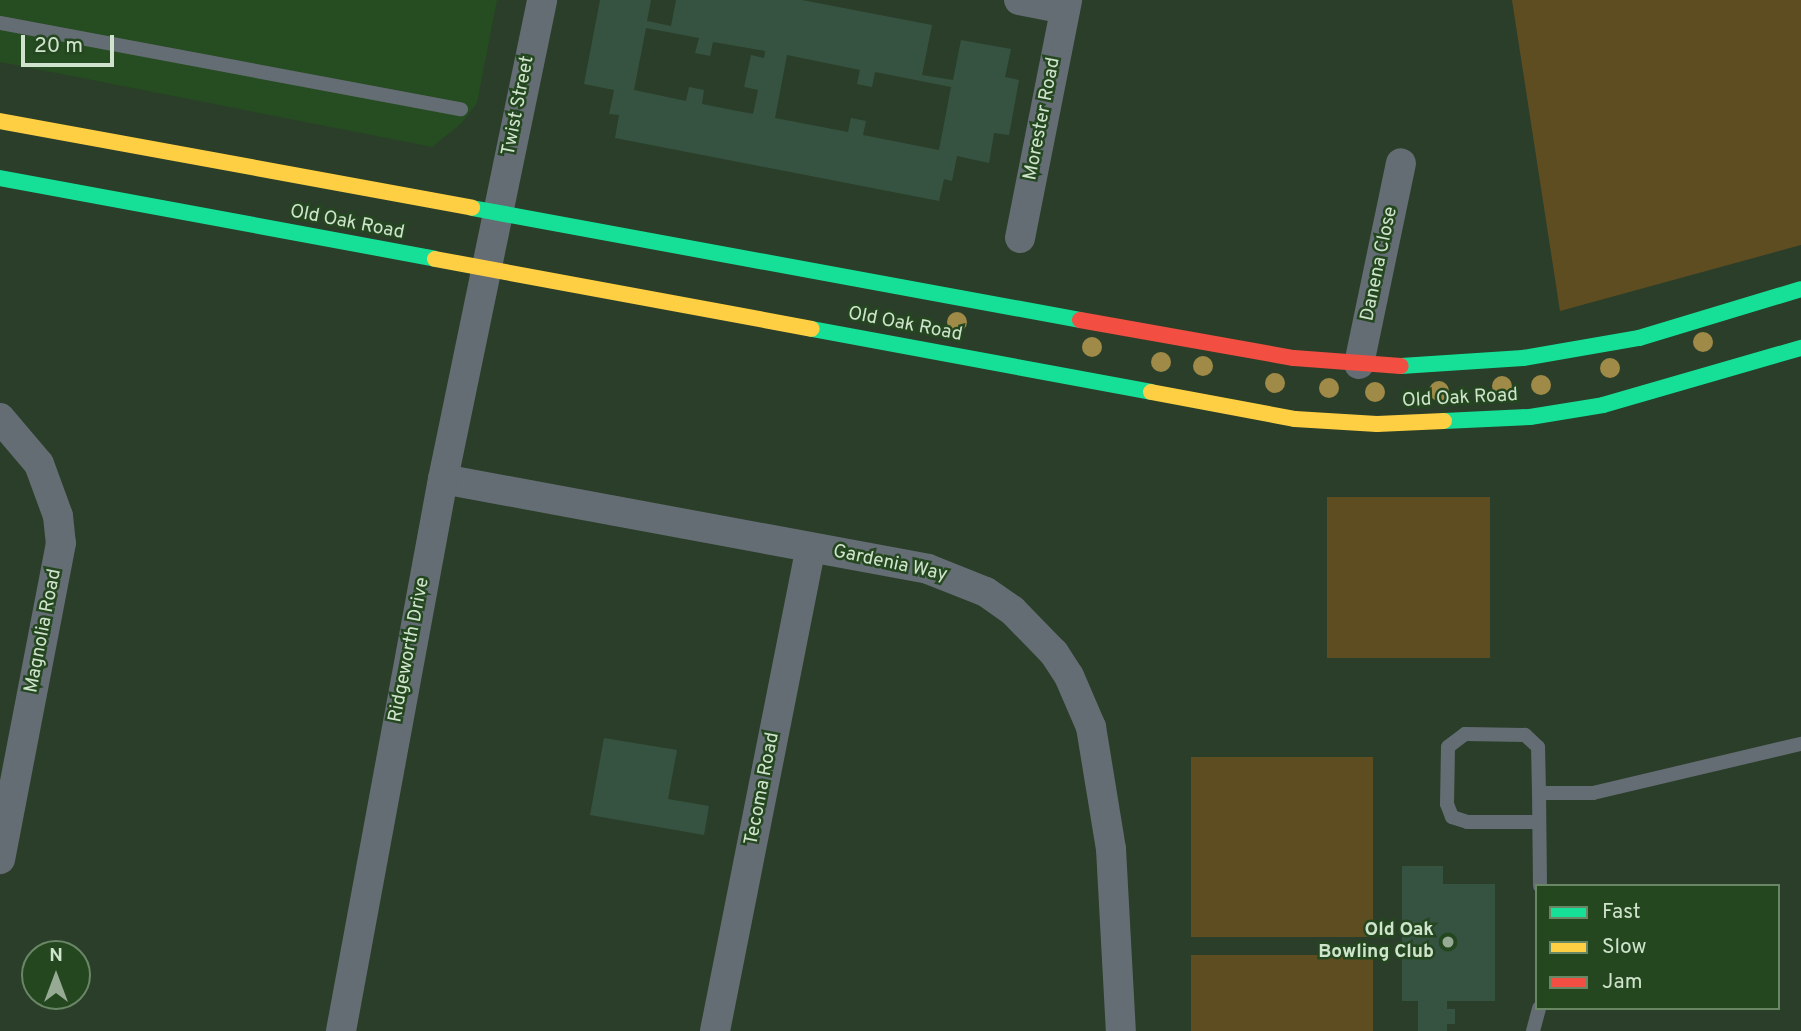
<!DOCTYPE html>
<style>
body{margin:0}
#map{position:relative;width:1801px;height:1031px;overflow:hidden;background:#2b3e29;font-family:Overpass,sans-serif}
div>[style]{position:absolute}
.built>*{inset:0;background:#264c21}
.green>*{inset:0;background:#5f4d22;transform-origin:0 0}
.building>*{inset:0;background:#365342}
.lane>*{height:14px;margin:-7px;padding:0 7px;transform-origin:7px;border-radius:7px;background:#646d74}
.street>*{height:30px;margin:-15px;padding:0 15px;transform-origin:15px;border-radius:15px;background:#646d74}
.fast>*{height:16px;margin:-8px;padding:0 8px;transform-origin:8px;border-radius:8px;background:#16e098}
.slow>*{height:16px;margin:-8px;padding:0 8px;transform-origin:8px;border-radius:8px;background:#ffcf43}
.jam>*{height:16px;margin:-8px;padding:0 8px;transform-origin:8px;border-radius:8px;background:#f24e42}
.trees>*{width:20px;height:20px;margin:-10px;border-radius:50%;background:#9f8a47}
.dots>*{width:19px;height:19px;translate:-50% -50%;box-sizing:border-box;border:4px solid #244720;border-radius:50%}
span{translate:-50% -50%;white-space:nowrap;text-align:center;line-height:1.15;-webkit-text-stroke:5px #244720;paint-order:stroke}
.street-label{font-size:19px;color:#d0e4cd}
.poi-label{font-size:19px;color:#d0e4cd;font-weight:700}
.right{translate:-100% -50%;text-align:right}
.legend{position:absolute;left:1535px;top:884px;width:245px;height:126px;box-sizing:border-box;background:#244720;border:2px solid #698665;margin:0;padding:9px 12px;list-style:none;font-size:21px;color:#d0e4cd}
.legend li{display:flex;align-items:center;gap:14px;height:35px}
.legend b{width:35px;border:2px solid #698665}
.north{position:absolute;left:21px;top:940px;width:70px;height:70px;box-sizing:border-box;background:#244720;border:2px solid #698665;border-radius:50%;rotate:0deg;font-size:19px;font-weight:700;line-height:28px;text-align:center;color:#d0e4cd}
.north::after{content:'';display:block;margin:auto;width:24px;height:32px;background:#96aa94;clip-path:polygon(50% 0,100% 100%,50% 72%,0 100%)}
.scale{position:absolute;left:21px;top:35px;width:93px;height:32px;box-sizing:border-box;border:4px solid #d0e4cd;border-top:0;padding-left:9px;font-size:21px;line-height:24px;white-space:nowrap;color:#d0e4cd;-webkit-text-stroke:5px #244720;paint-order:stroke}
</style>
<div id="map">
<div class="built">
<div style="clip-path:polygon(0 0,497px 0,477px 103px,461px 124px,432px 147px,0 62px)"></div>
</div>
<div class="green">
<div style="clip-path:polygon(1512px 0,1801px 0,1801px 245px,1560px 311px)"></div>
<div style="left:1327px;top:497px;width:163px;height:161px"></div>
<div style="left:1191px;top:757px;width:182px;height:180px"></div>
<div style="left:1191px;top:955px;width:182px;height:76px"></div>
</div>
<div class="building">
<div style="clip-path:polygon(evenodd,600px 0,651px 0,647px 21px,671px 26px,676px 0,802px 0,932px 25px,922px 75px,953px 80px,961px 40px,1011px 49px,1005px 77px,1019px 80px,1009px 135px,994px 133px,989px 163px,957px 156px,952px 181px,944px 179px,939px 201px,615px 138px,619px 115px,609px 114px,614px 90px,584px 84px,600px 0,646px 28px,699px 38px,695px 53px,710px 56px,713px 42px,765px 51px,764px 58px,751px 55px,744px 87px,758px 90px,753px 114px,702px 104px,704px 90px,689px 87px,686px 101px,634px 90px,646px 28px,600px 0,787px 55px,860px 70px,857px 84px,872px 87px,875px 72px,951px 87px,939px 150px,863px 135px,866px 121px,851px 118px,848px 132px,775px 118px,787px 55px)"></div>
<div style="clip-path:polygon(604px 738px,677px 750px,668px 799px,709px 806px,704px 835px,590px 815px)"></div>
<div style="clip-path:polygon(1402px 866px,1443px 866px,1443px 884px,1495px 884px,1495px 1001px,1447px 1001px,1447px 1009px,1455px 1009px,1455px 1024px,1447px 1024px,1447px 1031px,1418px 1031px,1418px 1001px,1402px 1001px)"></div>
</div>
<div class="lane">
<div style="left:0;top:23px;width:469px;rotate:10.6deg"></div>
<div style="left:1539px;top:793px;width:46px;rotate:-91.2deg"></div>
<div style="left:1538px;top:747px;width:18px;rotate:-137deg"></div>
<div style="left:1525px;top:735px;width:60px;rotate:-179deg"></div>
<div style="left:1465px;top:734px;width:21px;rotate:143deg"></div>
<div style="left:1448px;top:747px;width:57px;rotate:91deg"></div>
<div style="left:1447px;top:804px;width:14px;rotate:69deg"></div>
<div style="left:1452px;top:817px;width:16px;rotate:18deg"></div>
<div style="left:1467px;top:822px;width:72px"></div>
<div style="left:1540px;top:886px;width:93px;rotate:-90.6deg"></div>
<div style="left:1539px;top:793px;width:54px"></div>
<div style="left:1593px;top:793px;width:214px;rotate:-13.3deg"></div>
<div style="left:1533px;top:1031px;width:24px;rotate:-75deg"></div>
</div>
<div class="street">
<div style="left:1019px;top:0;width:47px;rotate:11.1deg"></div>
<div style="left:1020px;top:238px;width:243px;rotate:-78.8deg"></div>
<div style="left:1359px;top:364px;width:205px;rotate:-78.2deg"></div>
<div style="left:0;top:418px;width:60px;rotate:49.7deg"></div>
<div style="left:39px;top:464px;width:55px;rotate:69.9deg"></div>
<div style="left:58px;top:516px;width:27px;rotate:84deg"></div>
<div style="left:61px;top:543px;width:322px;rotate:100.9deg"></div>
<div style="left:443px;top:479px;width:493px;rotate:10.5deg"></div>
<div style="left:928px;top:569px;width:62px;rotate:21.6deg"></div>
<div style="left:986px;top:592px;width:32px;rotate:35deg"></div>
<div style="left:1012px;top:610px;width:60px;rotate:45.7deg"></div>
<div style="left:1054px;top:653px;width:27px;rotate:57deg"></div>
<div style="left:1069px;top:676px;width:56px;rotate:66.7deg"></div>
<div style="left:1091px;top:727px;width:124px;rotate:80.7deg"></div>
<div style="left:1111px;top:849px;width:182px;rotate:86.9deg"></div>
<div style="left:341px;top:1031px;width:561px;rotate:-79.53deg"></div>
<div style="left:443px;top:479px;width:489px;rotate:-78.3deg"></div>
<div style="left:715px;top:1031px;width:492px;rotate:-78.8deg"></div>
</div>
<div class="fast">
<div style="left:0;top:178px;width:442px;rotate:10.5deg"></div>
<div style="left:472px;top:208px;width:618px;rotate:10.44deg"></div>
<div style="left:812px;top:329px;width:345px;rotate:10.5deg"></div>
<div style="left:1401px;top:366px;width:122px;rotate:-3.8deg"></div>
<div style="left:1523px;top:358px;width:118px;rotate:-9.8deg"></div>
<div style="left:1639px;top:338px;width:169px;rotate:-16.8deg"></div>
<div style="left:1444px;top:421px;width:86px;rotate:-2.7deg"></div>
<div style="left:1530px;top:417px;width:74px;rotate:-9.3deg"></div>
<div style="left:1603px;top:405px;width:206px;rotate:-16.1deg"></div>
</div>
<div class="slow">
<div style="left:0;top:121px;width:480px;rotate:10.4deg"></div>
<div style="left:435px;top:259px;width:383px;rotate:10.5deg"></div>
<div style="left:1151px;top:392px;width:147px;rotate:10.6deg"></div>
<div style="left:1295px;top:419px;width:82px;rotate:3.5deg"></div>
<div style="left:1377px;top:424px;width:67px;rotate:-2.6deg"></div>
</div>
<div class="jam">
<div style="left:1080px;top:320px;width:217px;rotate:10.1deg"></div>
<div style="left:1294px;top:358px;width:107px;rotate:4.3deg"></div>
</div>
<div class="trees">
<div style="left:957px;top:322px"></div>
<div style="left:1703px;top:342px"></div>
<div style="left:1092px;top:347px"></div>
<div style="left:1161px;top:362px"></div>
<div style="left:1203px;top:366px"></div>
<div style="left:1610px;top:368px"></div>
<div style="left:1275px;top:383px"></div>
<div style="left:1541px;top:385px"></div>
<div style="left:1502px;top:386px"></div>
<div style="left:1329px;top:388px"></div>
<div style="left:1439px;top:391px"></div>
<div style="left:1375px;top:392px"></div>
</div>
<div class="dots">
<div style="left:1448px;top:942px;background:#96aa94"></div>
</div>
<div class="street-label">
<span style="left:519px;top:106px;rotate:-79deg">Twist Street</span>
<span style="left:1043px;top:119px;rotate:-79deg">Morester Road</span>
<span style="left:347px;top:223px;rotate:11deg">Old Oak Road</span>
<span style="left:1380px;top:264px;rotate:-78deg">Danena Close</span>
<span style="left:905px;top:325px;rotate:11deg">Old Oak Road</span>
<span style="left:1460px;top:399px;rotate:-3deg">Old Oak Road</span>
<span style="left:890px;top:564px;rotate:12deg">Gardenia Way</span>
<span style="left:44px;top:631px;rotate:-79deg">Magnolia Road</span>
<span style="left:410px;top:650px;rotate:-79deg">Ridgeworth Drive</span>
<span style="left:763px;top:789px;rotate:-79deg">Tecoma Road</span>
</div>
<div class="poi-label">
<span class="right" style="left:1434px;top:942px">Old Oak<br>Bowling Club</span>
</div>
<ul class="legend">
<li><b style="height:9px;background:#16e098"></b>Fast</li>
<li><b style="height:9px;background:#ffcf43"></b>Slow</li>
<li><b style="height:9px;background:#f24e42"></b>Jam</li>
</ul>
<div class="north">N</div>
<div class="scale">20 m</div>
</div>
